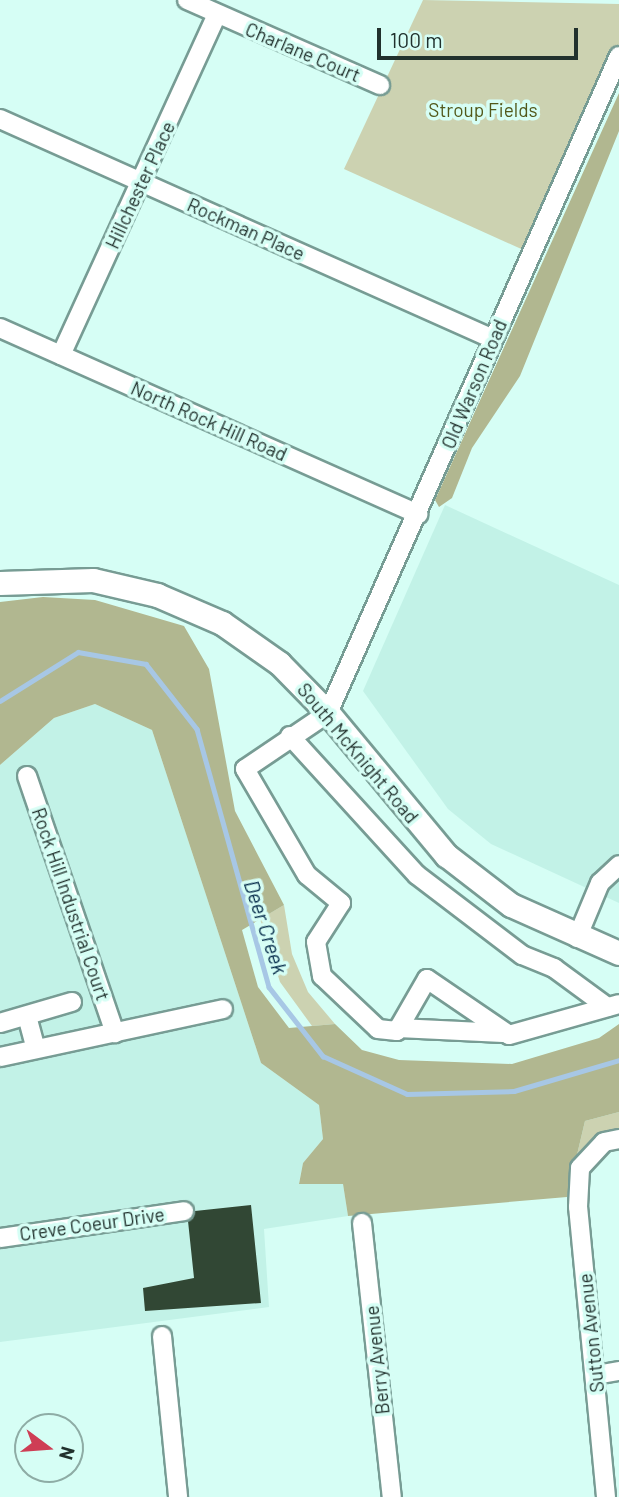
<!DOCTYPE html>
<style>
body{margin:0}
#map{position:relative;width:619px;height:1497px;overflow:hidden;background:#d6fef5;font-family:Barlow,sans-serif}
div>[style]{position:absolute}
.built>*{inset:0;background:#c2f2e7}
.green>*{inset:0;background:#ccd2b1}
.forest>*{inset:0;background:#b1b790}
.stream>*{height:4.5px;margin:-2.25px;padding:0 2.25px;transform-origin:2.25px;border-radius:2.25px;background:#a7c7e5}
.building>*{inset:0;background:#314734}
.roads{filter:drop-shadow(2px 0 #779c94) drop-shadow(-2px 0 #779c94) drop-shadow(0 2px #779c94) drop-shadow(0 -2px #779c94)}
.minor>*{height:18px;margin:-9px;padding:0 9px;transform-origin:9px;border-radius:9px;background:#fff}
.major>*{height:23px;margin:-11.5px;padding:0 11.5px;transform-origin:11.5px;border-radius:11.5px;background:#fff}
span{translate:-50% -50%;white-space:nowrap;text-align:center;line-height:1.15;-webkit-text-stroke:7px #d6fef5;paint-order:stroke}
.street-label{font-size:19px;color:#21312d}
.park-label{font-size:19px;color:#52581a}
.water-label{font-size:21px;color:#062c4a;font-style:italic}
.north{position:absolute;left:14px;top:1413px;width:70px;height:70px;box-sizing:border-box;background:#d6fef5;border:2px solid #8eaca5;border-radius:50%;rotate:106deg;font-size:19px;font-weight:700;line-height:28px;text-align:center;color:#21312d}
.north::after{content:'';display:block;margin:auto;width:24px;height:32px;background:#ce3e55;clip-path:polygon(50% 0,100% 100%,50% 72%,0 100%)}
.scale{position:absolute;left:377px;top:28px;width:201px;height:32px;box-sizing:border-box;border:4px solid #21312d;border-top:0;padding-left:9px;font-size:21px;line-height:24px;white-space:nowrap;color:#21312d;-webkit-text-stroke:5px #d6fef5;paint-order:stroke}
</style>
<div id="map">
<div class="built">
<div style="clip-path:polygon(445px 505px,619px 585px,619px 903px,491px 844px,448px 809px,363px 691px)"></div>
<div style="clip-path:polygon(95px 704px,152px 730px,261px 1063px,319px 1105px,323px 1139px,303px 1163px,299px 1183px,343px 1184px,348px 1216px,264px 1229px,269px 1307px,0 1342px,0 765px,54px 718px)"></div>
</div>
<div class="green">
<div style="clip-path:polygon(423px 0,619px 4px,619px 53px,528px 252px,344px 169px)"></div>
<div style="clip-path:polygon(284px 905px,292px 954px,308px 992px,335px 1024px,312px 1026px,280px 982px,260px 919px)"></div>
<div style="clip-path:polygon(619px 1112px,619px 1134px,567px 1197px,585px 1121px)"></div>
</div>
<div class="forest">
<div style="clip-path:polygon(619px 93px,619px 131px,520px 376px,472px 448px,452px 498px,439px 507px,435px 500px)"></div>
<div style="clip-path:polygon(43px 597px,95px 600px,184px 626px,209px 669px,235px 811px,284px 905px,242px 930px,258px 987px,289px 1028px,335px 1024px,362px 1050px,399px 1060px,512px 1064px,599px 1038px,619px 1024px,619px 1112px,585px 1121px,567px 1197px,348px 1216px,343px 1184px,299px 1184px,303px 1163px,323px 1139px,319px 1105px,261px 1063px,152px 730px,95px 704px,54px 718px,0 765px,0 602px)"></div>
</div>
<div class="stream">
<div style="left:0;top:701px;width:92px;rotate:-32.1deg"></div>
<div style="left:78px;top:652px;width:69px;rotate:10deg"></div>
<div style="left:146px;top:664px;width:83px;rotate:51.9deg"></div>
<div style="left:197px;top:729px;width:268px;rotate:74.4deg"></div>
<div style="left:269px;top:987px;width:88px;rotate:52deg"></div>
<div style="left:323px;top:1056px;width:92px;rotate:24.3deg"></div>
<div style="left:407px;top:1094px;width:107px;rotate:-1.6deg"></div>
<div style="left:514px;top:1091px;width:109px;rotate:-16.4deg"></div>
</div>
<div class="building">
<div style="clip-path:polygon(251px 1205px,261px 1303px,145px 1311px,143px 1288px,194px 1278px,188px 1221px,195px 1211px)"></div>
</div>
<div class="roads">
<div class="minor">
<div style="left:187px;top:0;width:211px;rotate:23.8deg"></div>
<div style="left:619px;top:56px;width:719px;rotate:113.89deg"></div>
<div style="left:328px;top:713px;width:100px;rotate:146deg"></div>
<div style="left:245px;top:769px;width:123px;rotate:59.7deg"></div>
<div style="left:307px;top:875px;width:44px;rotate:39.5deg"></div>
<div style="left:341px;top:903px;width:46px;rotate:122.7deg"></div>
<div style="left:316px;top:942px;width:35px;rotate:80deg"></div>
<div style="left:322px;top:976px;width:77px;rotate:43.4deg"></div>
<div style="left:378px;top:1029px;width:19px;rotate:6deg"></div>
<div style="left:397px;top:1031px;width:60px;rotate:-60deg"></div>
<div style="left:427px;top:979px;width:99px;rotate:34.3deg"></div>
<div style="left:509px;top:1035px;width:114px;rotate:-15.7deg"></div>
<div style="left:0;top:119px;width:540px;rotate:24.05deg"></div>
<div style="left:0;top:328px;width:458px;rotate:24deg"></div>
<div style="left:61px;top:355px;width:374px;rotate:-65.4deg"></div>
<div style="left:290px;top:736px;width:188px;rotate:47.6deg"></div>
<div style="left:417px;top:875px;width:132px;rotate:37.3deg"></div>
<div style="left:522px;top:955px;width:35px;rotate:22deg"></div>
<div style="left:554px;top:968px;width:66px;rotate:36.3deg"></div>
<div style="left:27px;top:776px;width:272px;rotate:71.1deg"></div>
<div style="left:577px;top:938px;width:60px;rotate:-67.3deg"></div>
<div style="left:600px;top:883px;width:26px;rotate:-43deg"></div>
<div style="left:27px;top:1016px;width:34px;rotate:75deg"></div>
<div style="left:0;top:1023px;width:75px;rotate:-16.3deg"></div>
<div style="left:398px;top:1028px;width:105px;rotate:2.7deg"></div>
<div style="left:0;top:1057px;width:228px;rotate:-12.1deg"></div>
<div style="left:362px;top:1223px;width:276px;rotate:83.8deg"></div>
<div style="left:0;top:1238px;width:186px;rotate:-8.3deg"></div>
<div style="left:162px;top:1336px;width:162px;rotate:84.3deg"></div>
<div style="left:596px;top:1375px;width:23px;rotate:-10deg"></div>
<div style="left:606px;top:1497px;width:291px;rotate:-95.5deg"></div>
<div style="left:578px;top:1207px;width:39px;rotate:-87deg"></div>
<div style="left:580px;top:1168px;width:35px;rotate:-47deg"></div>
<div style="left:604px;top:1142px;width:15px;rotate:-11deg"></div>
</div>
<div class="major">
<div style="left:0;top:583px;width:93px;rotate:-1.8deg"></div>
<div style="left:93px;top:580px;width:66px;rotate:13.2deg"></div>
<div style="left:157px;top:595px;width:71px;rotate:23.3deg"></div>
<div style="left:222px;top:623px;width:70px;rotate:35.1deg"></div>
<div style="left:279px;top:663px;width:70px;rotate:45.6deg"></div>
<div style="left:328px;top:713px;width:185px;rotate:50.3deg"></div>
<div style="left:446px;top:855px;width:82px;rotate:37.6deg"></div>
<div style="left:511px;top:905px;width:118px;rotate:24deg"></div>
</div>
</div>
<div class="street-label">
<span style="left:303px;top:52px;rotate:23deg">Charlane Court</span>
<span style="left:140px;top:185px;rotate:-65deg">Hillchester Place</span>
<span style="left:246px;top:229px;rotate:24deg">Rockman Place</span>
<span style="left:474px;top:384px;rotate:-67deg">Old Warson Road</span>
<span style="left:209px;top:421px;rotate:24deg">North Rock Hill Road</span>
<span style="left:358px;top:753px;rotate:50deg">South McKnight Road</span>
<span style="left:71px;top:904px;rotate:71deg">Rock Hill Industrial Court</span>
<span style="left:92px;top:1224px;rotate:-8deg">Creve Coeur Drive</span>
<span style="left:591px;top:1333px;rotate:-96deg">Sutton Avenue</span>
<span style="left:377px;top:1360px;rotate:-96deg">Berry Avenue</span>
</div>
<div class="park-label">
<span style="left:483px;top:110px">Stroup Fields</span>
</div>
<div class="water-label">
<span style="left:266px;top:927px;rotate:72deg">Deer Creek</span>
</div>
<div class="north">N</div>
<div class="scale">100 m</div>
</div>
